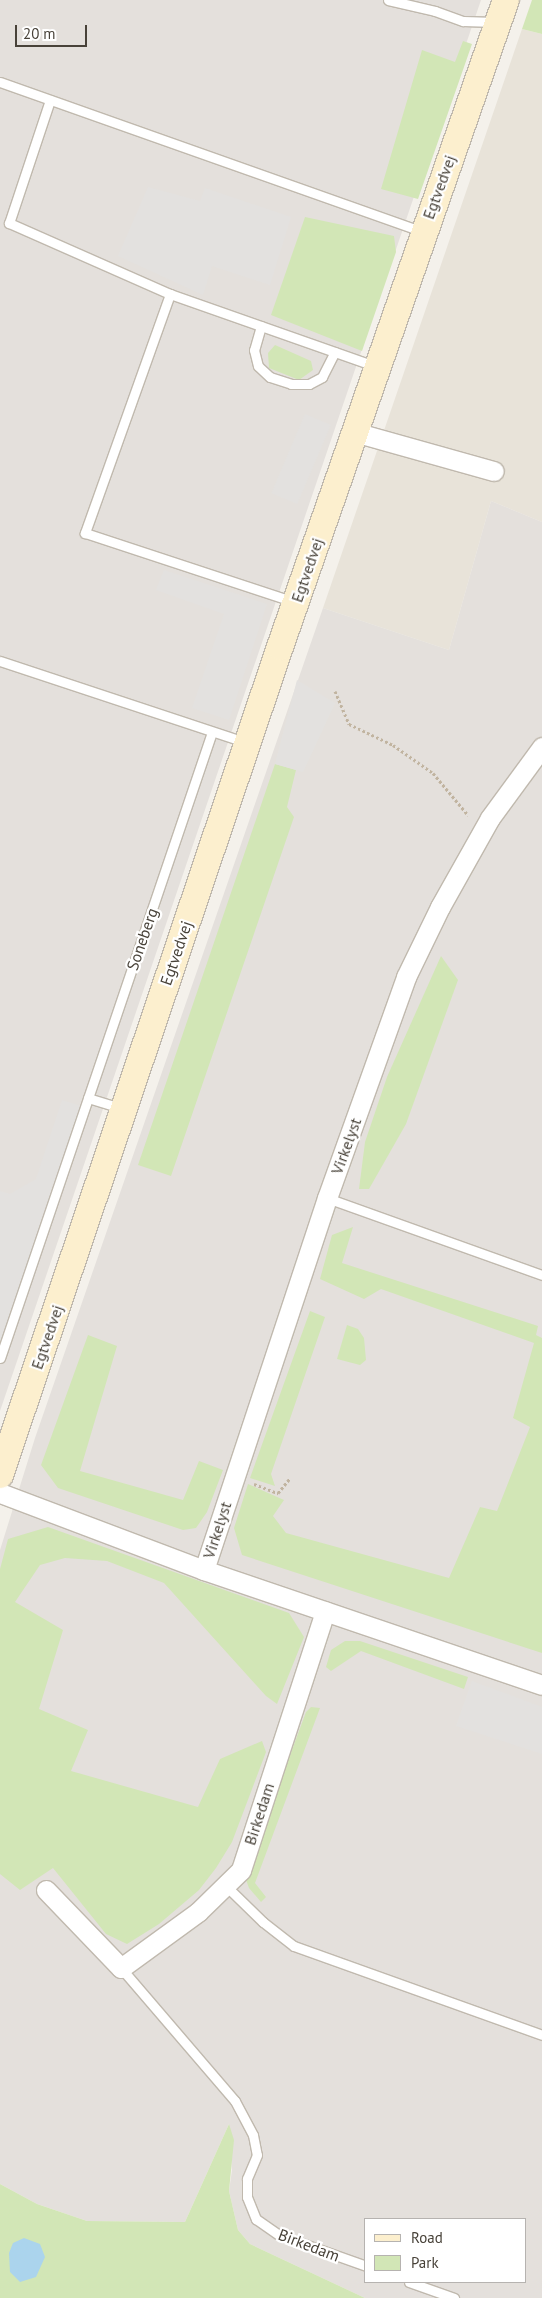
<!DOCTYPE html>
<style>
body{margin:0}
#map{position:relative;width:542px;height:2298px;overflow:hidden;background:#f4f1eb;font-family:"PT Sans",sans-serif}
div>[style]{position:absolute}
.residential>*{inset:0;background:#e8e3d9}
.industrial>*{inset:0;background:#e4e0dc}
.green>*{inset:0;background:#d2e6b6}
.parking>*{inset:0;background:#e3e1df;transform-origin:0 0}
.water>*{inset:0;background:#abd4ed}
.path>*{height:3px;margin-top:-1.5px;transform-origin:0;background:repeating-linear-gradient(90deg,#c1b4a0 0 2.5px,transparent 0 5px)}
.roads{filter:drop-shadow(1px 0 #c0b9ae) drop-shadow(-1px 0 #c0b9ae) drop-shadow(0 1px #c0b9ae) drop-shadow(0 -1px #c0b9ae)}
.lane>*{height:9px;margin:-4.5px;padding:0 4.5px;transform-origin:4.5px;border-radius:4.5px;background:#fff}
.street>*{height:19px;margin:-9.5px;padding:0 9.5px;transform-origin:9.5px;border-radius:9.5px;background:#fff}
.secondary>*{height:26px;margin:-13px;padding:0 13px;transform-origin:13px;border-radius:13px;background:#fcefce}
span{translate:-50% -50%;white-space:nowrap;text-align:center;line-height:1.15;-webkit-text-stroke:4.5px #fff;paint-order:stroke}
.street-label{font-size:16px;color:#484239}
.legend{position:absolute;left:364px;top:2218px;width:162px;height:65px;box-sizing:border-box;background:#fff;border:1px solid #b6b3b0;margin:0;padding:6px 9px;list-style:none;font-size:15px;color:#484239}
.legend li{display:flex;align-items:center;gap:10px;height:25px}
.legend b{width:25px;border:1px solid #b6b3b0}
.scale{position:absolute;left:15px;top:25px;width:72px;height:22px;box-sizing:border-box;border:2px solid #484239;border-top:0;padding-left:6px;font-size:15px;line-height:18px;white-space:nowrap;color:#484239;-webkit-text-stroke:4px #fff;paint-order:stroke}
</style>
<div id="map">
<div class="residential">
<div style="clip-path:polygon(522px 29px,542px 34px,542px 522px,491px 501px,449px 650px,323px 608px)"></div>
</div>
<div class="industrial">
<div style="clip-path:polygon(0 0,481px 0,0 1411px)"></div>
<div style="clip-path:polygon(evenodd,491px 501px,542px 522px,542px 2298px,365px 2298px,250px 2244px,238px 2230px,229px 2191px,232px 2170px,229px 2124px,185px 2222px,87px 2221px,37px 2204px,0 2184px,0 1550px,35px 1438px,323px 608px,449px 650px,491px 501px,366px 2219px,526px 2219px,526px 2282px,366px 2282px,366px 2219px)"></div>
</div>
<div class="green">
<div style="clip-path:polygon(532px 0,542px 0,542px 34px,522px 29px)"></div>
<div style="clip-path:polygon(463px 41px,472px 44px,418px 199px,381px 189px,422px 50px,455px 62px)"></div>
<div style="clip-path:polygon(305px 217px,394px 236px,396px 252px,362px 351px,271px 315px)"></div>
<div style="clip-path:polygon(275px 345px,311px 361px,313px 370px,299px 380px,269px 368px,268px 353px)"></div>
<div style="clip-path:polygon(275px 764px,296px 770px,287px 807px,294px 817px,171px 1176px,138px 1165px)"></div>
<div style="clip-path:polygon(441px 956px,458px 980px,406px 1124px,369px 1189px,359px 1189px,365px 1142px,387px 1077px)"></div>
<div style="clip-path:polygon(353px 1227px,342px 1263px,538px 1326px,536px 1335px,542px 1338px,542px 1653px,242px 1555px,234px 1528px,248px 1484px,284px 1500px,273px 1516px,286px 1533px,449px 1578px,480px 1507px,497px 1511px,530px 1427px,513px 1418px,534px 1343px,381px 1289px,364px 1299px,320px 1279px,332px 1235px)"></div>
<div style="clip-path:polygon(310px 1311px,325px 1317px,271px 1474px,275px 1486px,250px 1478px)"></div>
<div style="clip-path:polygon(347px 1325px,358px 1329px,364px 1338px,366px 1360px,360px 1365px,337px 1359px)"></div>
<div style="clip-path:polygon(88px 1335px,117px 1346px,80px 1471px,183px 1500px,199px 1461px,223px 1470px,207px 1512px,196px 1528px,183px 1530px,58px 1488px,41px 1465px)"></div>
<div style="clip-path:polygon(48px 1527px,289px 1613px,304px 1637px,277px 1704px,266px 1696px,164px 1583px,107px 1561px,65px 1558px,40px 1565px,15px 1602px,63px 1630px,39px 1709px,88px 1730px,71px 1771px,198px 1807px,220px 1759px,262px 1741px,266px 1752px,232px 1842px,216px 1868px,199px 1890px,159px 1924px,127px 1944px,106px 1934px,53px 1868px,20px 1890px,0 1874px,0 1569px,8px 1539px)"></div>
<div style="clip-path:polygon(345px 1641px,360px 1641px,468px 1677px,464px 1689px,361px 1651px,331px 1671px,326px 1667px,331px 1650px)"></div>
<div style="clip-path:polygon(311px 1707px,320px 1708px,255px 1883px,266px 1897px,261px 1902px,249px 1888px,245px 1877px,306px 1712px)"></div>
<div style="clip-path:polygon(229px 2124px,234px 2140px,229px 2191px,238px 2230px,250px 2244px,365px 2298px,0 2298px,0 2184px,37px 2204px,87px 2221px,185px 2222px)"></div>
</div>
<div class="parking">
<div style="clip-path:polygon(148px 187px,200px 201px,205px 188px,291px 217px,270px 285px,212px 266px,203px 295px,118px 256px)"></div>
<div style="left:305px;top:414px;width:28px;height:86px;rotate:23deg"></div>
<div style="clip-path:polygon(164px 570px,267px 604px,229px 720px,192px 708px,224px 614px,156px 590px)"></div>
<div style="clip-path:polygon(297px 680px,335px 703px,303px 772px,275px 764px)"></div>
<div style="clip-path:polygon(62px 1100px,84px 1107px,0 1355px,0 1191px,10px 1194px,36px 1179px)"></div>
<div style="clip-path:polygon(472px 1681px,542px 1707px,542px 1754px,456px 1726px)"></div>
</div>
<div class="water">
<div style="clip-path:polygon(24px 2238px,40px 2244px,45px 2257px,36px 2277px,20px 2282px,10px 2272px,9px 2253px,13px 2243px)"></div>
</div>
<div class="path">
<div style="left:335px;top:691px;width:36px;rotate:67deg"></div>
<div style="left:349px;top:724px;width:49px;rotate:25.5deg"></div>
<div style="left:393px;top:745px;width:49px;rotate:35deg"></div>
<div style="left:433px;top:773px;width:55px;rotate:50.2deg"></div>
<div style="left:254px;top:1484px;width:26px;rotate:21deg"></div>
<div style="left:278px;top:1493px;width:19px;rotate:-51deg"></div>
</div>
<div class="roads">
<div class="lane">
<div style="left:388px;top:0;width:48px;rotate:13.2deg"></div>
<div style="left:435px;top:11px;width:30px;rotate:20deg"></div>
<div style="left:463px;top:21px;width:32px;rotate:2deg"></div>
<div style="left:0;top:82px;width:449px;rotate:19.5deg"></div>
<div style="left:50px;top:100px;width:130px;rotate:108.4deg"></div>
<div style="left:9px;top:223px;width:176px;rotate:23.8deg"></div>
<div style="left:170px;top:294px;width:254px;rotate:109.6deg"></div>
<div style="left:85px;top:533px;width:221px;rotate:18.2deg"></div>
<div style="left:170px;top:294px;width:217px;rotate:19.4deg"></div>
<div style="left:261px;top:326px;width:25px;rotate:106deg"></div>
<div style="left:254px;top:350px;width:16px;rotate:76deg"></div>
<div style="left:258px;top:366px;width:16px;rotate:43deg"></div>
<div style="left:270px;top:377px;width:22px;rotate:18deg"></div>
<div style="left:291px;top:384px;width:18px"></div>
<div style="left:309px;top:384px;width:15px;rotate:-28deg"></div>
<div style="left:322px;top:377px;width:28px;rotate:-63deg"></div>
<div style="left:0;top:661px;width:258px;rotate:18.3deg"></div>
<div style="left:88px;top:1098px;width:34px;rotate:17deg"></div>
<div style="left:327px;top:1198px;width:228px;rotate:19.7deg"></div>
<div style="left:0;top:1358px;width:661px;rotate:-71.29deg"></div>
<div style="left:225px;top:1885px;width:53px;rotate:44.2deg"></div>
<div style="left:263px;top:1922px;width:39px;rotate:38deg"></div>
<div style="left:294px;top:1946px;width:263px;rotate:19.7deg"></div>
<div style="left:121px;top:1968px;width:175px;rotate:49.4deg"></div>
<div style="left:235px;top:2101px;width:38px;rotate:62deg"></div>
<div style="left:253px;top:2135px;width:20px;rotate:79deg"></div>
<div style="left:257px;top:2155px;width:26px;rotate:113deg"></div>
<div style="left:247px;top:2179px;width:18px;rotate:90deg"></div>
<div style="left:247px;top:2197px;width:24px;rotate:68deg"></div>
<div style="left:256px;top:2219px;width:28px;rotate:35deg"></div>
<div style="left:279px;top:2235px;width:92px;rotate:19.6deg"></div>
<div style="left:409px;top:2282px;width:48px;rotate:19.6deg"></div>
</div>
<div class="street">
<div style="left:354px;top:432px;width:145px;rotate:15.6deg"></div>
<div style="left:0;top:1493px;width:218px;rotate:20.7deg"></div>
<div style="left:204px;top:1570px;width:357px;rotate:18.8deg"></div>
<div style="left:204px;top:1570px;width:392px;rotate:-71.7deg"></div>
<div style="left:327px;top:1198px;width:235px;rotate:-70.3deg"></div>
<div style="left:406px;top:977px;width:78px;rotate:-64.1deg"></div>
<div style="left:440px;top:907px;width:102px;rotate:-60.7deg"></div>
<div style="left:490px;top:818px;width:88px;rotate:-53.8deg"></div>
<div style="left:46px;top:1890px;width:108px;rotate:46.1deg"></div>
<div style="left:121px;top:1968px;width:95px;rotate:-36deg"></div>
<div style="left:198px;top:1912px;width:60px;rotate:-44.3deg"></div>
<div style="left:241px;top:1870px;width:272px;rotate:-72deg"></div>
</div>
<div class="secondary">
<div style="left:0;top:1475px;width:874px;rotate:-71.32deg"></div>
<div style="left:280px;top:647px;width:685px;rotate:-70.75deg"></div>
</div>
</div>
<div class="street-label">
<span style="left:439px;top:187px;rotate:-70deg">Egtvedvej</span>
<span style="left:307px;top:570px;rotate:-71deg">Egtvedvej</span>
<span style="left:142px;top:939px;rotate:-71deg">Soneberg</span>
<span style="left:176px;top:953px;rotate:-71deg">Egtvedvej</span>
<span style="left:346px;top:1146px;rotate:-70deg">Virkelyst</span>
<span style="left:47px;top:1337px;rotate:-71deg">Egtvedvej</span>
<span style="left:217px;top:1530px;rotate:-72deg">Virkelyst</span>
<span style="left:259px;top:1814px;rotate:-72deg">Birkedam</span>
<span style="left:309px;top:2245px;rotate:21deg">Birkedam</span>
</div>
<ul class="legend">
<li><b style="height:6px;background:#fcefce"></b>Road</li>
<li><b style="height:14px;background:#d2e6b6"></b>Park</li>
</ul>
<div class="scale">20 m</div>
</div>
